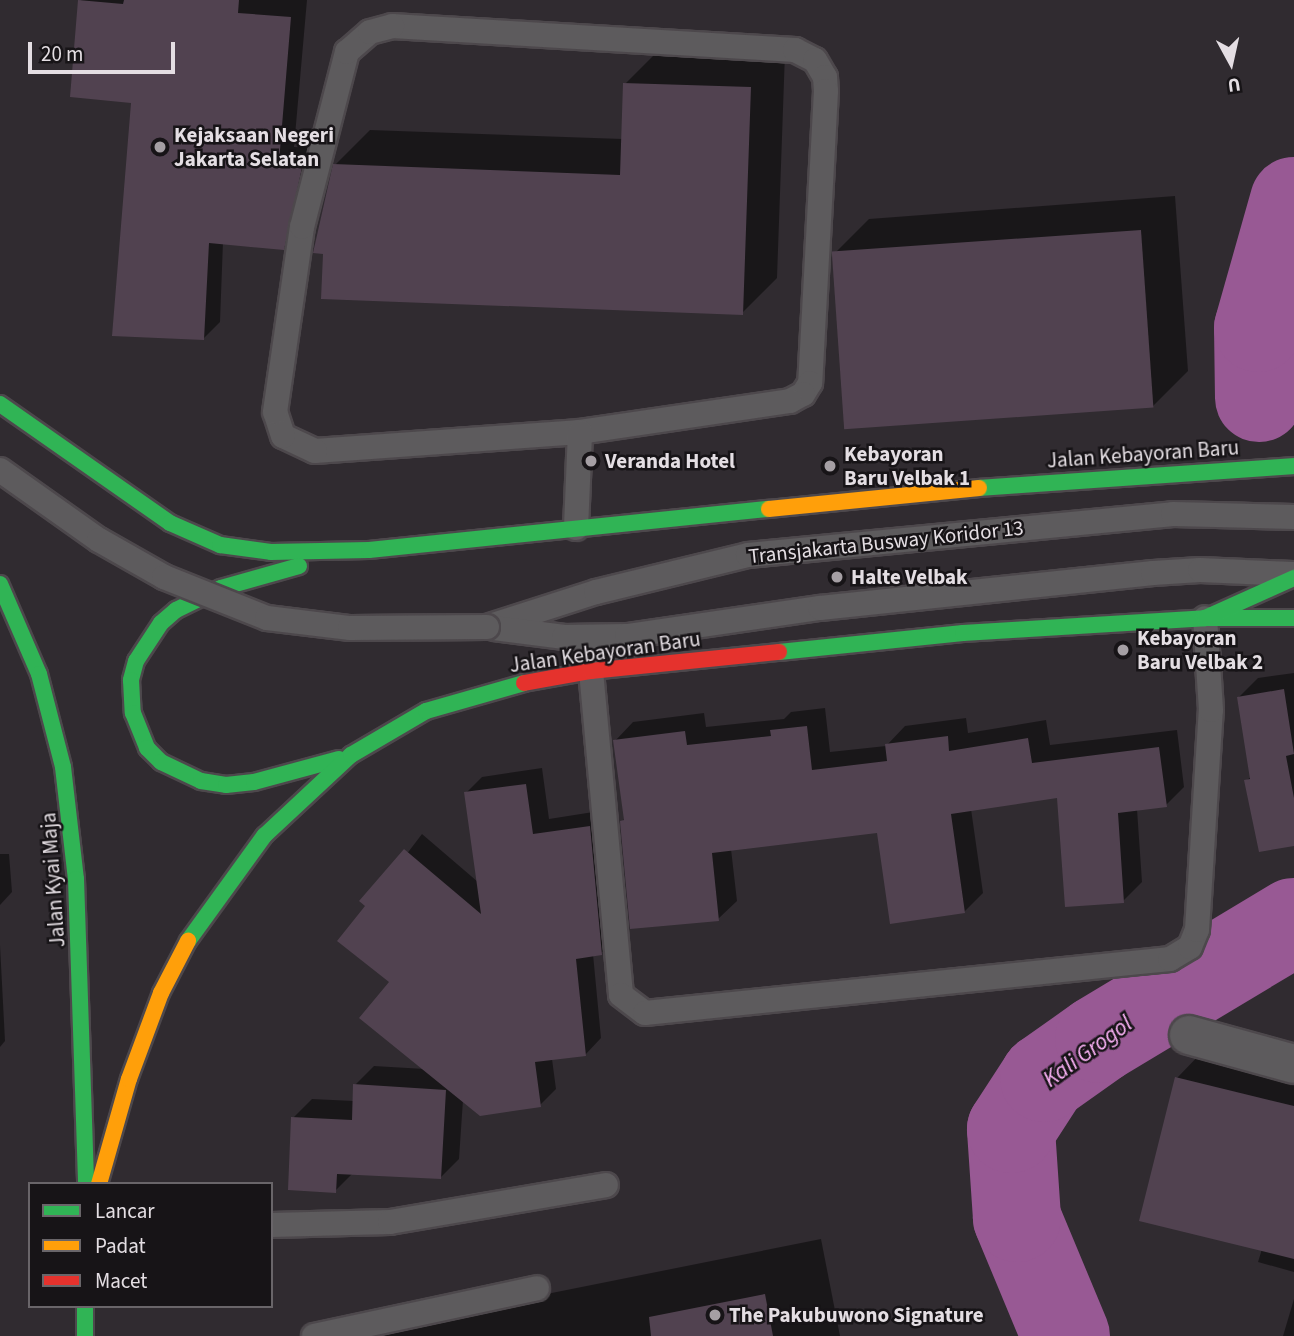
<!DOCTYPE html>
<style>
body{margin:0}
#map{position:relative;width:1294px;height:1336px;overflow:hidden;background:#302b30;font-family:"Source Sans 3",sans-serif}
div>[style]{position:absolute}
.shadow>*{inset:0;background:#0007}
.river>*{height:88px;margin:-44px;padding:0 44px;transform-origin:44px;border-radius:44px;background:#985994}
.building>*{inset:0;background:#514250;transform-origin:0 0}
.roads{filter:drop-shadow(2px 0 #4d484c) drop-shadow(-2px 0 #4d484c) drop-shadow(0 2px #4d484c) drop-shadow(0 -2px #4d484c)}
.lane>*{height:24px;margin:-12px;padding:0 12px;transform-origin:12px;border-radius:12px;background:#5d5b5d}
.street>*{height:38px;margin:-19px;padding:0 19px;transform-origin:19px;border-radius:19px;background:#5d5b5d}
.fast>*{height:16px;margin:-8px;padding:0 8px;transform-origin:8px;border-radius:8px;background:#30b455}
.slow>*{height:16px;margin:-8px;padding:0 8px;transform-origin:8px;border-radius:8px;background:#ff9f0a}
.jam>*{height:16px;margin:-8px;padding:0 8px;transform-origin:8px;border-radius:8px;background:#e5322d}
.bridges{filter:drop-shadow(2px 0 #4d484c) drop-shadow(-2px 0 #4d484c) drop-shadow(0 2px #4d484c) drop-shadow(0 -2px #4d484c)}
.lane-bridge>*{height:24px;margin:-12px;padding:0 12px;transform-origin:12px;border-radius:12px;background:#5d5b5d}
.dots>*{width:19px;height:19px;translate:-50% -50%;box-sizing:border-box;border:4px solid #171417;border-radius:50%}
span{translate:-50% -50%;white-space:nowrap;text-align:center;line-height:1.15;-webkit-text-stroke:5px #171417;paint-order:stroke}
.poi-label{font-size:21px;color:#e4dee3;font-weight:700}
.left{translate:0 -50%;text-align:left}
.street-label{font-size:21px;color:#e4dee3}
.water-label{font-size:23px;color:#feb4f9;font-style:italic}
.legend{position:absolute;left:28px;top:1182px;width:245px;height:126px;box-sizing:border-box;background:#171417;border:2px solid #696569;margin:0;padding:9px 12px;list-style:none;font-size:21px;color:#e4dee3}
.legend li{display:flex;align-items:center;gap:14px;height:35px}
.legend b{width:35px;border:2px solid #696569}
.north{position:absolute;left:1196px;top:28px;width:70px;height:70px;-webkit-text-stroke:5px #171417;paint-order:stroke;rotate:172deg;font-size:19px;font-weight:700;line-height:28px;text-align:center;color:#e4dee3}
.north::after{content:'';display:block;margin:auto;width:24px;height:32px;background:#e4dee3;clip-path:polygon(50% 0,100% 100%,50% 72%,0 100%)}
.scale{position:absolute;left:28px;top:42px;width:147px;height:32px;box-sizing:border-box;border:4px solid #e4dee3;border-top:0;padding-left:9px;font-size:21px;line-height:24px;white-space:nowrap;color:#e4dee3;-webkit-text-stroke:5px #171417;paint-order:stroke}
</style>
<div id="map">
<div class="shadow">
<div style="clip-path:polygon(81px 0,307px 0,294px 147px,318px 148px,299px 232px,283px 248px,223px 242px,220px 322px,204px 338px,133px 101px)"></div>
<div style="clip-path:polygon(660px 49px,785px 53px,777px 278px,742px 313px,325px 252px,335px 165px,370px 130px,623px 139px,625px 84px)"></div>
<div style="clip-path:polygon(1175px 196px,1188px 371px,1153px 406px,834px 254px,869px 219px)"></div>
<div style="clip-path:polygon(1294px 299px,1294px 380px,1275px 382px,1270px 317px,1287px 300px)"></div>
<div style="clip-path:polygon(1294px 673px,1294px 844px,1246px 781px,1252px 776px,1239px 697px,1258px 678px)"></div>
<div style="clip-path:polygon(825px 708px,830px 752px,886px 746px,905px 726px,966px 718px,968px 733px,1046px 720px,1050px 745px,1177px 730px,1184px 787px,1166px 805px,1137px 809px,1142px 882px,1123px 901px,1059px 795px,971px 809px,983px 893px,964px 912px,879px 831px,731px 849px,737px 901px,718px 919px,622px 822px,625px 818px,615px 741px,633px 722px,704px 713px,706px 727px,784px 719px,791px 712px)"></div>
<div style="clip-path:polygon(542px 768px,549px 819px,606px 810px,618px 936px,601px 953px,593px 954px,601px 1038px,585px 1055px,552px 1059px,556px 1089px,540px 1105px,463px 1100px,459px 1159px,440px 1178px,353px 1173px,335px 1191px,293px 1118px,312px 1099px,354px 1101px,355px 1085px,374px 1066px,425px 1069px,367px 906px,422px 834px,478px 882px,466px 793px,482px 777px)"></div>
<div style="clip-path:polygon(0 854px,9px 854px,12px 892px,0 905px)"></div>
<div style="clip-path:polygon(0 945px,5px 1041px,0 1047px)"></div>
<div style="clip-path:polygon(1203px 1051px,1294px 1073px,1294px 1272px,1258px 1262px,1262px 1249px,1177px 1078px)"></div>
<div style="clip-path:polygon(821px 1239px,840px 1336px,377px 1336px,387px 1326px)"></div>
<div style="clip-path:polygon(1294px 1299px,1294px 1336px,1283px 1336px)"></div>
</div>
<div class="river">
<div style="left:1259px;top:398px;width:70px;rotate:-90.8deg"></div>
<div style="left:1258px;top:328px;width:132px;rotate:-74.2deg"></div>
<div style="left:1066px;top:1336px;width:128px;rotate:-112.6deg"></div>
<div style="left:1017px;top:1218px;width:89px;rotate:-93.9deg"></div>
<div style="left:1011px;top:1129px;width:61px;rotate:-57.1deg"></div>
<div style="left:1044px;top:1078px;width:67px;rotate:-35.3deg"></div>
<div style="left:1099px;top:1039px;width:227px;rotate:-31deg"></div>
</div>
<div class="building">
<div style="clip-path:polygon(78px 0,123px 4px,124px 0,239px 0,238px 13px,291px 17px,279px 162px,303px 163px,284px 250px,209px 243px,204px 340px,112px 336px,131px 103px,70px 97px)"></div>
<div style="clip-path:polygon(623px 83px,751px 87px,743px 315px,321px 299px,323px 254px,313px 253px,333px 164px,620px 175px)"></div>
<div style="left:1141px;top:230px;width:178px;height:310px;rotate:86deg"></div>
<div style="clip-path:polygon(1284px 689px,1294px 754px,1286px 756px,1294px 798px,1294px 846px,1259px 852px,1244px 780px,1250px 779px,1237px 697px)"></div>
<div style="clip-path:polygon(807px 726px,812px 770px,887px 761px,885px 744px,948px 736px,949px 751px,1028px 738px,1032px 763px,1159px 747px,1167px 807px,1118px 813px,1124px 903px,1065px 907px,1057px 798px,951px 814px,965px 913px,890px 924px,877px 833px,712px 853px,719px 921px,630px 929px,620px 821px,624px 820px,613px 740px,685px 731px,687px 745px,771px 736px,770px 730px)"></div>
<div style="clip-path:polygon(526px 784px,533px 834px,590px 826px,602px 955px,576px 959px,586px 1056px,535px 1062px,541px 1107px,480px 1116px,359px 1018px,389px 982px,337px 941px,365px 906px,359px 901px,404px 849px,481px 914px,464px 792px)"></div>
<div style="clip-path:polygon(1175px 1077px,1294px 1106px,1294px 1259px,1139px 1221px)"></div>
<div style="clip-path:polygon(353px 1084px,446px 1090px,441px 1179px,337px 1174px,336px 1193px,288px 1190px,291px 1117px,352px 1120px)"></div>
<div style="clip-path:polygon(765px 1294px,773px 1336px,651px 1336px,649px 1317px)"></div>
</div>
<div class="roads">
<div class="lane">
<div style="left:392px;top:26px;width:404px;rotate:3.4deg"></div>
<div style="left:795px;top:50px;width:22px;rotate:27deg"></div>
<div style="left:815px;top:60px;width:20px;rotate:60deg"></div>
<div style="left:825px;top:77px;width:14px;rotate:86deg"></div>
<div style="left:826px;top:91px;width:292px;rotate:93.1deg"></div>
<div style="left:810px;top:383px;width:13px;rotate:122deg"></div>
<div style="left:803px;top:394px;width:15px;rotate:152deg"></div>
<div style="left:790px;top:401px;width:212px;rotate:171.6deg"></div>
<div style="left:580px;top:432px;width:266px;rotate:175.9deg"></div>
<div style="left:315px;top:451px;width:35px;rotate:-155deg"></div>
<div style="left:283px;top:436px;width:25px;rotate:-108deg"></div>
<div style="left:275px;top:412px;width:187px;rotate:-81.7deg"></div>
<div style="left:302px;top:227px;width:181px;rotate:-75.6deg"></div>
<div style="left:347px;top:52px;width:30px;rotate:-41deg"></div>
<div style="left:370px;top:32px;width:23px;rotate:-15deg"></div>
<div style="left:576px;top:528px;width:96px;rotate:-87.6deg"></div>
<div style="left:487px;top:627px;width:114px;rotate:-17.8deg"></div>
<div style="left:596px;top:592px;width:156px;rotate:-13.7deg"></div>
<div style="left:748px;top:555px;width:427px;rotate:-5.5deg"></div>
<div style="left:1173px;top:514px;width:121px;rotate:1.4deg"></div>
<div style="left:494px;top:628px;width:71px;rotate:7.3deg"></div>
<div style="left:564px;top:637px;width:63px;rotate:-0.9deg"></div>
<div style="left:627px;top:636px;width:195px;rotate:-8.3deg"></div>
<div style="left:820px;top:608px;width:335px;rotate:-6deg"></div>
<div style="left:1153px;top:573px;width:47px;rotate:-3.7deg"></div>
<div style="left:1200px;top:570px;width:93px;rotate:2.5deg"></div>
<div style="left:591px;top:671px;width:325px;rotate:84.7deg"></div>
<div style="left:621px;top:995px;width:30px;rotate:37deg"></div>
<div style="left:645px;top:1013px;width:528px;rotate:-5.87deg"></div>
<div style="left:1170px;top:959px;width:23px;rotate:-31deg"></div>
<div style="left:1190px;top:947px;width:18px;rotate:-68deg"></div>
<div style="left:1197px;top:930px;width:220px;rotate:-86.4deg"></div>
<div style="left:1211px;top:710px;width:92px;rotate:-93.7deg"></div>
<div style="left:271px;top:1225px;width:119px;rotate:-1.4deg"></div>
<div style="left:390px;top:1222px;width:219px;rotate:-9.7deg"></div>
<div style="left:314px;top:1336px;width:228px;rotate:-12.1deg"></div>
</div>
<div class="street">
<div style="left:1189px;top:1035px;width:109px;rotate:15.4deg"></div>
</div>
<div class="fast">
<div style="left:0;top:404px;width:208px;rotate:35deg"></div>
<div style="left:170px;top:523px;width:55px;rotate:23.7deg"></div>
<div style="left:220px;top:545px;width:51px;rotate:7.8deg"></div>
<div style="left:271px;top:552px;width:98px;rotate:-1.2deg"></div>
<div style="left:369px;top:550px;width:402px;rotate:-5.9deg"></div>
<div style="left:979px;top:488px;width:316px;rotate:-4deg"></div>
<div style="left:299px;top:566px;width:81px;rotate:164.2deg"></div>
<div style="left:221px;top:588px;width:50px;rotate:153.9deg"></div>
<div style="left:176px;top:610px;width:20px;rotate:139deg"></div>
<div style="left:161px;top:623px;width:45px;rotate:123.3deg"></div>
<div style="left:136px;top:661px;width:20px;rotate:105deg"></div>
<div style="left:131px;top:680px;width:33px;rotate:87deg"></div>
<div style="left:133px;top:713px;width:38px;rotate:68deg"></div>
<div style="left:147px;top:748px;width:20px;rotate:45deg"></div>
<div style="left:161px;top:762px;width:44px;rotate:25.4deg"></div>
<div style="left:201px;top:781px;width:25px;rotate:9deg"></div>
<div style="left:226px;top:785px;width:28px;rotate:-6deg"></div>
<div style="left:254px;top:782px;width:88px;rotate:-15.1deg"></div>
<div style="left:0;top:584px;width:98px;rotate:66.6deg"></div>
<div style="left:39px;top:674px;width:96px;rotate:75.5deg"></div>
<div style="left:63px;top:767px;width:113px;rotate:83.4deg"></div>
<div style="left:76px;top:879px;width:305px;rotate:88.1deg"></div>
<div style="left:1205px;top:618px;width:89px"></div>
<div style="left:779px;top:652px;width:185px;rotate:-5.9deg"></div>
<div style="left:963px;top:633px;width:242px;rotate:-3.5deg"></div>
<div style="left:1205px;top:618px;width:98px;rotate:-24.2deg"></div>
<div style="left:188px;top:941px;width:130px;rotate:-54.1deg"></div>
<div style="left:264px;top:836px;width:119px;rotate:-43deg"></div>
<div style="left:351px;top:755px;width:87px;rotate:-30.4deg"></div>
<div style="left:426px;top:711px;width:102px;rotate:-15.9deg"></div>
<div style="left:85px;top:1306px;width:30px;rotate:90deg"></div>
</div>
<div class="slow">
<div style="left:769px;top:509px;width:211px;rotate:-5.7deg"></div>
<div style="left:99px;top:1184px;width:109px;rotate:-74.1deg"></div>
<div style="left:129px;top:1079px;width:92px;rotate:-69.6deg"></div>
<div style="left:161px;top:993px;width:59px;rotate:-62.6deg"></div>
</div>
<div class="jam">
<div style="left:524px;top:683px;width:68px;rotate:-10.2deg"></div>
<div style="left:591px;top:671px;width:189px;rotate:-5.8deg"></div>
</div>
</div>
<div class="bridges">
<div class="lane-bridge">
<div style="left:0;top:470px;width:121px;rotate:35.3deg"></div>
<div style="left:99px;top:540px;width:75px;rotate:29.6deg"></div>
<div style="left:164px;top:577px;width:111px;rotate:21.7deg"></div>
<div style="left:267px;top:618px;width:84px;rotate:6.9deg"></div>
<div style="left:350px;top:628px;width:137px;rotate:-0.4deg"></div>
</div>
</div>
<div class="dots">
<div style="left:160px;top:147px;background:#a59fa4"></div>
<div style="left:591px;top:461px;background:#a59fa4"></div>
<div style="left:830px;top:466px;background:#a59fa4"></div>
<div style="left:837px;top:577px;background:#a59fa4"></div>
<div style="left:1123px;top:650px;background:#a59fa4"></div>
<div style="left:715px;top:1315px;background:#a59fa4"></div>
</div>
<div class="poi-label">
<span class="left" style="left:174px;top:147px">Kejaksaan Negeri<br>Jakarta Selatan</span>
<span class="left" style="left:844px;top:466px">Kebayoran<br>Baru Velbak 1</span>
<span class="left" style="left:605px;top:461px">Veranda Hotel</span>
<span class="left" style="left:851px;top:577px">Halte Velbak</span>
<span class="left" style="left:1137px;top:650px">Kebayoran<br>Baru Velbak 2</span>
<span class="left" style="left:729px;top:1315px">The Pakubuwono Signature</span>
</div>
<div class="street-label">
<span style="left:1143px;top:454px;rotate:-4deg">Jalan Kebayoran Baru</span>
<span style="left:886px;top:542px;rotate:-6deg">Transjakarta Busway Koridor 13</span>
<span style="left:605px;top:652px;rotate:-8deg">Jalan Kebayoran Baru</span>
<span style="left:53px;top:880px;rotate:-94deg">Jalan Kyai Maja</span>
</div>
<div class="water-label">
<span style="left:1088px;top:1052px;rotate:-36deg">Kali Grogol</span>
</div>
<ul class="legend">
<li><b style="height:9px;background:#30b455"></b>Lancar</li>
<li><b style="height:9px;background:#ff9f0a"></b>Padat</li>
<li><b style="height:9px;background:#e5322d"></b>Macet</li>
</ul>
<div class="north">U</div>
<div class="scale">20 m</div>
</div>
